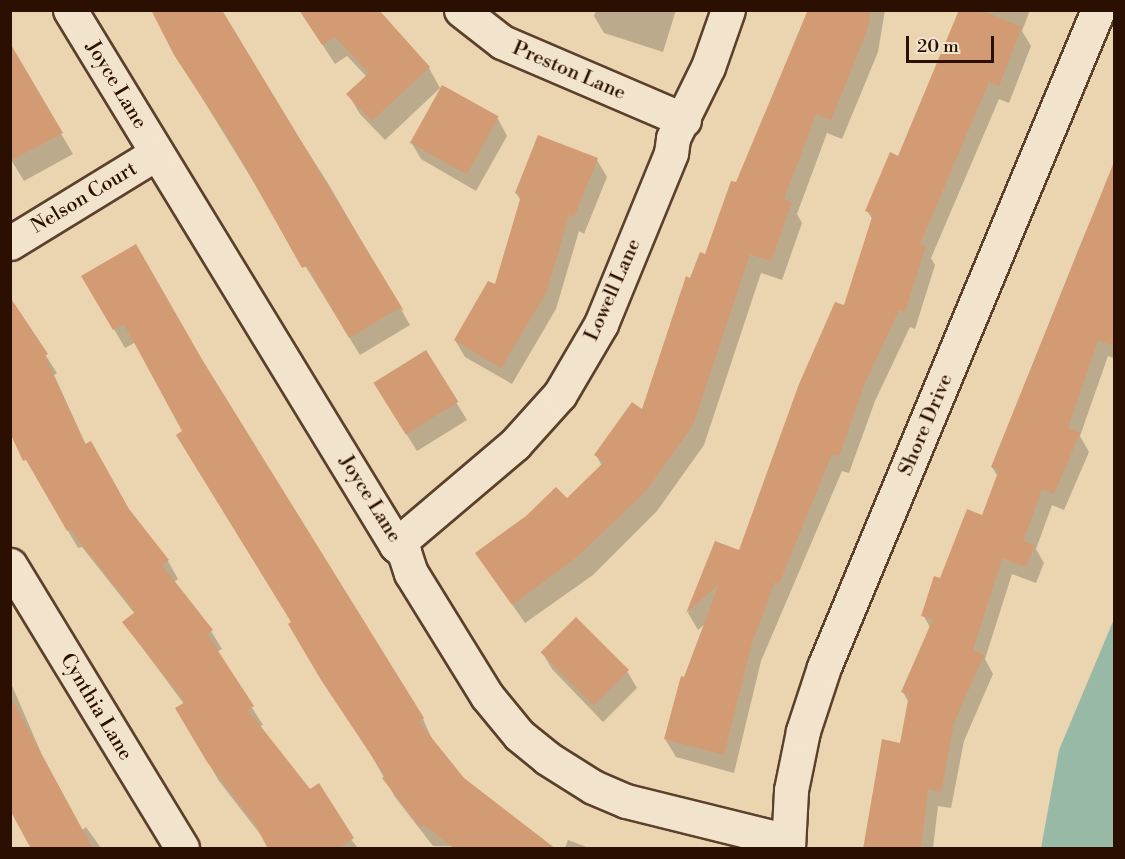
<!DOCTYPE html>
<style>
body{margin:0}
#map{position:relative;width:1125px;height:859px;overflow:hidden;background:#ebd5b0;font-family:"Libre Bodoni",serif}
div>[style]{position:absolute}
.water>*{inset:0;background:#99b9a7}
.shadow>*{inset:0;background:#0003}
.building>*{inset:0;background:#d29b74;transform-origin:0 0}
.roads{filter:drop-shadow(2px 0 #5b402c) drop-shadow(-2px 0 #5b402c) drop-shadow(0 2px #5b402c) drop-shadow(0 -2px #5b402c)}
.minor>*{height:33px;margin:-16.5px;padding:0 16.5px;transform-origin:16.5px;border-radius:16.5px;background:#f2e4cc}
span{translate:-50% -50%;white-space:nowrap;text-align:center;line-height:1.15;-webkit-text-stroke:4.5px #f2e4cc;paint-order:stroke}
.street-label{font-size:20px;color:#2b0f00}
.frame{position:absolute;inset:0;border:12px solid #2b0f00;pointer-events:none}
.scale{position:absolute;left:906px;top:36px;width:88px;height:27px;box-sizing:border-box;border:3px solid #2b0f00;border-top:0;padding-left:8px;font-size:18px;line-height:21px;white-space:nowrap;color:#2b0f00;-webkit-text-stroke:4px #f2e4cc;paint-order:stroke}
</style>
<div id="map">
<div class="water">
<div style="clip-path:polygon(1114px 619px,1114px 848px,1041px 848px,1059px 750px)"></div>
</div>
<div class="shadow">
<div style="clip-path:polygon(300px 10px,429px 68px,440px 88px,385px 140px,360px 114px,348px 94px,367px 77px,347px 56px,335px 64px)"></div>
<div style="clip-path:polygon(596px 10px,676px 10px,663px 52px,604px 33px,594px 16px)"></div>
<div style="clip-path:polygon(808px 10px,885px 10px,878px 52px,842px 139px,827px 133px,797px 214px,802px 223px,782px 280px,761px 273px,704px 445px,657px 511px,593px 575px,525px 623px,477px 554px,567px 500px,602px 466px,596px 455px,643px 412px,691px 280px,706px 256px)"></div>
<div style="clip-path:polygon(960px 10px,1030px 10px,1022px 31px,1031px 46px,1009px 103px,999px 99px,931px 258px,935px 265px,915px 329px,910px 327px,875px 401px,849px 473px,842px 471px,761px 661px,734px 773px,676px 757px,665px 739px,706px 623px,698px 630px,688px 613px,716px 543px,740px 552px,845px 307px,873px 220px,867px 211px,899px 158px)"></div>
<div style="clip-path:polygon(235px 37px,329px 185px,410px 325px,360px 355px,175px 54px)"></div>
<div style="clip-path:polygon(10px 47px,73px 154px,24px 181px,10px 158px)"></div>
<div style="clip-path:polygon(498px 119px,507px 136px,476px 191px,421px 159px,411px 142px)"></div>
<div style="clip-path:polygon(597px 160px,607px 177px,584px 234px,579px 231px,556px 309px,512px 384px,465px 357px,455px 340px,496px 287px,521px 201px,516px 193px)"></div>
<div style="clip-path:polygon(1114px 180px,1114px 358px,1108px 356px,1080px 436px,1089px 452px,1064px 510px,1052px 505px,1036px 549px,1044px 563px,1036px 583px,1012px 574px,985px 659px,993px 674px,964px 741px,951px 808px,938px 806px,933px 848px,866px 848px,901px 744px,909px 703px,903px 692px,931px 629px,923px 615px,941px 580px,983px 517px,998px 477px,992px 467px,1081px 243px,1107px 184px,1112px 186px)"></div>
<div style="clip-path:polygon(83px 276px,203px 363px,423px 719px,432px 739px,463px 779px,554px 848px,433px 846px,395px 797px,136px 342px,125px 348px)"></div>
<div style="clip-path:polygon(16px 309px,57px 373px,54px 375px,86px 445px,129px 511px,168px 561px,178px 579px,174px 582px,211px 631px,222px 649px,217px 652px,263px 725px,259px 727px,358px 848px,271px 848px,219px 781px,177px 709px,184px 704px,124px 623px,135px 614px,82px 547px,78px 548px,10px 430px)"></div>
<div style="clip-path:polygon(425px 352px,467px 420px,417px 451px,385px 400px)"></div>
<div style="clip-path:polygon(542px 652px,627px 671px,637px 688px,603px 722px,552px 669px)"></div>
<div style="clip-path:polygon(10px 681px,42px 755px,82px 830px,86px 827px,101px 848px,33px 848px,10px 807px)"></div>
<div style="clip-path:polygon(568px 840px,589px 848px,565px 848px)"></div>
</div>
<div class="building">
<div style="clip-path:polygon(151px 10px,222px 10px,404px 311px,399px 308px,349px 338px,307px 266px,302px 268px,231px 142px,174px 55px)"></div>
<div style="clip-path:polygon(299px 10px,379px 10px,430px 67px,372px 121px,346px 94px,369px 73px,335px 37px,322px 45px)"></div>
<div style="clip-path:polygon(808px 10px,871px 10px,867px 31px,831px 120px,816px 114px,784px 199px,792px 202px,771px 261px,750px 254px,693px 425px,646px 491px,577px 557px,512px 605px,475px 553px,526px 516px,556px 487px,567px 498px,604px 462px,594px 455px,632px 402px,642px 409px,686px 276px,690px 278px,700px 252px,705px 254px,731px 181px,736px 182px)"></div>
<div style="clip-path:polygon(959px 10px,981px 10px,1022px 27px,999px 86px,989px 82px,920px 244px,926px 246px,905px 312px,899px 310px,865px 383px,839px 456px,832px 454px,779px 584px,775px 582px,752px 643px,724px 755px,664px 739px,681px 676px,684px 677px,719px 584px,686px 613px,715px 541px,739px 550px,799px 384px,835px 302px,844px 305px,873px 214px,865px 211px,890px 152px,898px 156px)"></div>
<div style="clip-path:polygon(10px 43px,63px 133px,10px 161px)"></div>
<div style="left:442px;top:85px;width:65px;height:66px;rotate:29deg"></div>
<div style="clip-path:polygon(538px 135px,598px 158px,574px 217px,569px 215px,547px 291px,501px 368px,454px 340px,488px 281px,495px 284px,521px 196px,515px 193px)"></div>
<div style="clip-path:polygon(1114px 162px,1114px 346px,1098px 340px,1068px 428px,1080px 433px,1054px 494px,1042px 489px,1023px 541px,1035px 545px,1026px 567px,1002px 558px,973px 650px,984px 655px,954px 723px,941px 792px,928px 789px,921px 849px,863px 849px,882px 739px,900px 743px,909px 695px,901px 692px,933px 619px,921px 616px,934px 576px,940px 578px,967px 509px,982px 515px,999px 470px,991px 467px)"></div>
<div style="clip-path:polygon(136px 244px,203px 361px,424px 718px,419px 722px,464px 778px,556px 849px,455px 849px,424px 825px,421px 828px,382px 778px,385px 776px,321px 680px,288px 624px,291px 622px,176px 435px,182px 431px,124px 324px,113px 330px,81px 276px)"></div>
<div style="clip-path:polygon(10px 297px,48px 354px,45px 356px,85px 444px,91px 441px,129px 509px,169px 560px,162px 565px,213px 630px,207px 634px,254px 706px,248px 710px,310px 789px,319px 783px,354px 838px,337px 849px,268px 849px,255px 824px,207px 762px,175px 708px,185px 702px,122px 622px,135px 612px,70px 529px,67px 531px,26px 460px,23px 461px,10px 433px)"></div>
<div style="left:426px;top:350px;width:61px;height:62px;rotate:58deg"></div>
<div style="left:576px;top:617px;width:75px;height:50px;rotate:45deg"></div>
<div style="clip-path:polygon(10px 696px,93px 849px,31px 849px,10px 810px)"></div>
</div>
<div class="roads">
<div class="minor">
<div style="left:70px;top:10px;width:626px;rotate:58.64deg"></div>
<div style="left:396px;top:545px;width:11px;rotate:41deg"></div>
<div style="left:404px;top:552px;width:22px;rotate:72deg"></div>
<div style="left:411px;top:573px;width:145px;rotate:58.3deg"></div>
<div style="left:487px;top:696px;width:50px;rotate:50.6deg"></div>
<div style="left:519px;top:735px;width:36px;rotate:39deg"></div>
<div style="left:547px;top:758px;width:54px;rotate:32.2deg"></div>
<div style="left:593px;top:787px;width:36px;rotate:23deg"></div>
<div style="left:626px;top:801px;width:167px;rotate:13.9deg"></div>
<div style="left:461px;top:10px;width:52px;rotate:38deg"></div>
<div style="left:502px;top:42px;width:198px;rotate:23.2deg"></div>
<div style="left:10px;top:243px;width:172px;rotate:-31.5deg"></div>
<div style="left:396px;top:545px;width:156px;rotate:-40.3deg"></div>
<div style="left:515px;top:444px;width:67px;rotate:-48deg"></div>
<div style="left:560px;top:394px;width:81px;rotate:-59.6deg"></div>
<div style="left:601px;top:324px;width:185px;rotate:-67.7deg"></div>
<div style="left:671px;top:153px;width:15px;rotate:-82deg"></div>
<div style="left:673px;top:138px;width:79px;rotate:-63.8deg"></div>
<div style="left:708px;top:67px;width:60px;rotate:-70.7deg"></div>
<div style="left:10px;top:565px;width:331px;rotate:58.7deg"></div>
<div style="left:788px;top:848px;width:58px;rotate:-87deg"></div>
<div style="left:791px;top:790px;width:60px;rotate:-78.5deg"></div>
<div style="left:803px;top:731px;width:67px;rotate:-71.8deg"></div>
<div style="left:824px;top:667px;width:712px;rotate:-67.36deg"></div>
</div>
</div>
<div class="street-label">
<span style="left:569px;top:71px;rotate:23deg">Preston Lane</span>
<span style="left:116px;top:85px;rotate:59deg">Joyce Lane</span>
<span style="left:84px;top:198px;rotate:-31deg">Nelson Court</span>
<span style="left:613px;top:290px;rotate:-66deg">Lowell Lane</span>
<span style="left:926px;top:425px;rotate:-67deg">Shore Drive</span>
<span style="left:370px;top:499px;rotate:58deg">Joyce Lane</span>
<span style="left:96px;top:707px;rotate:59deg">Cynthia Lane</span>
</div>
<div class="frame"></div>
<div class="scale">20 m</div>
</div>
